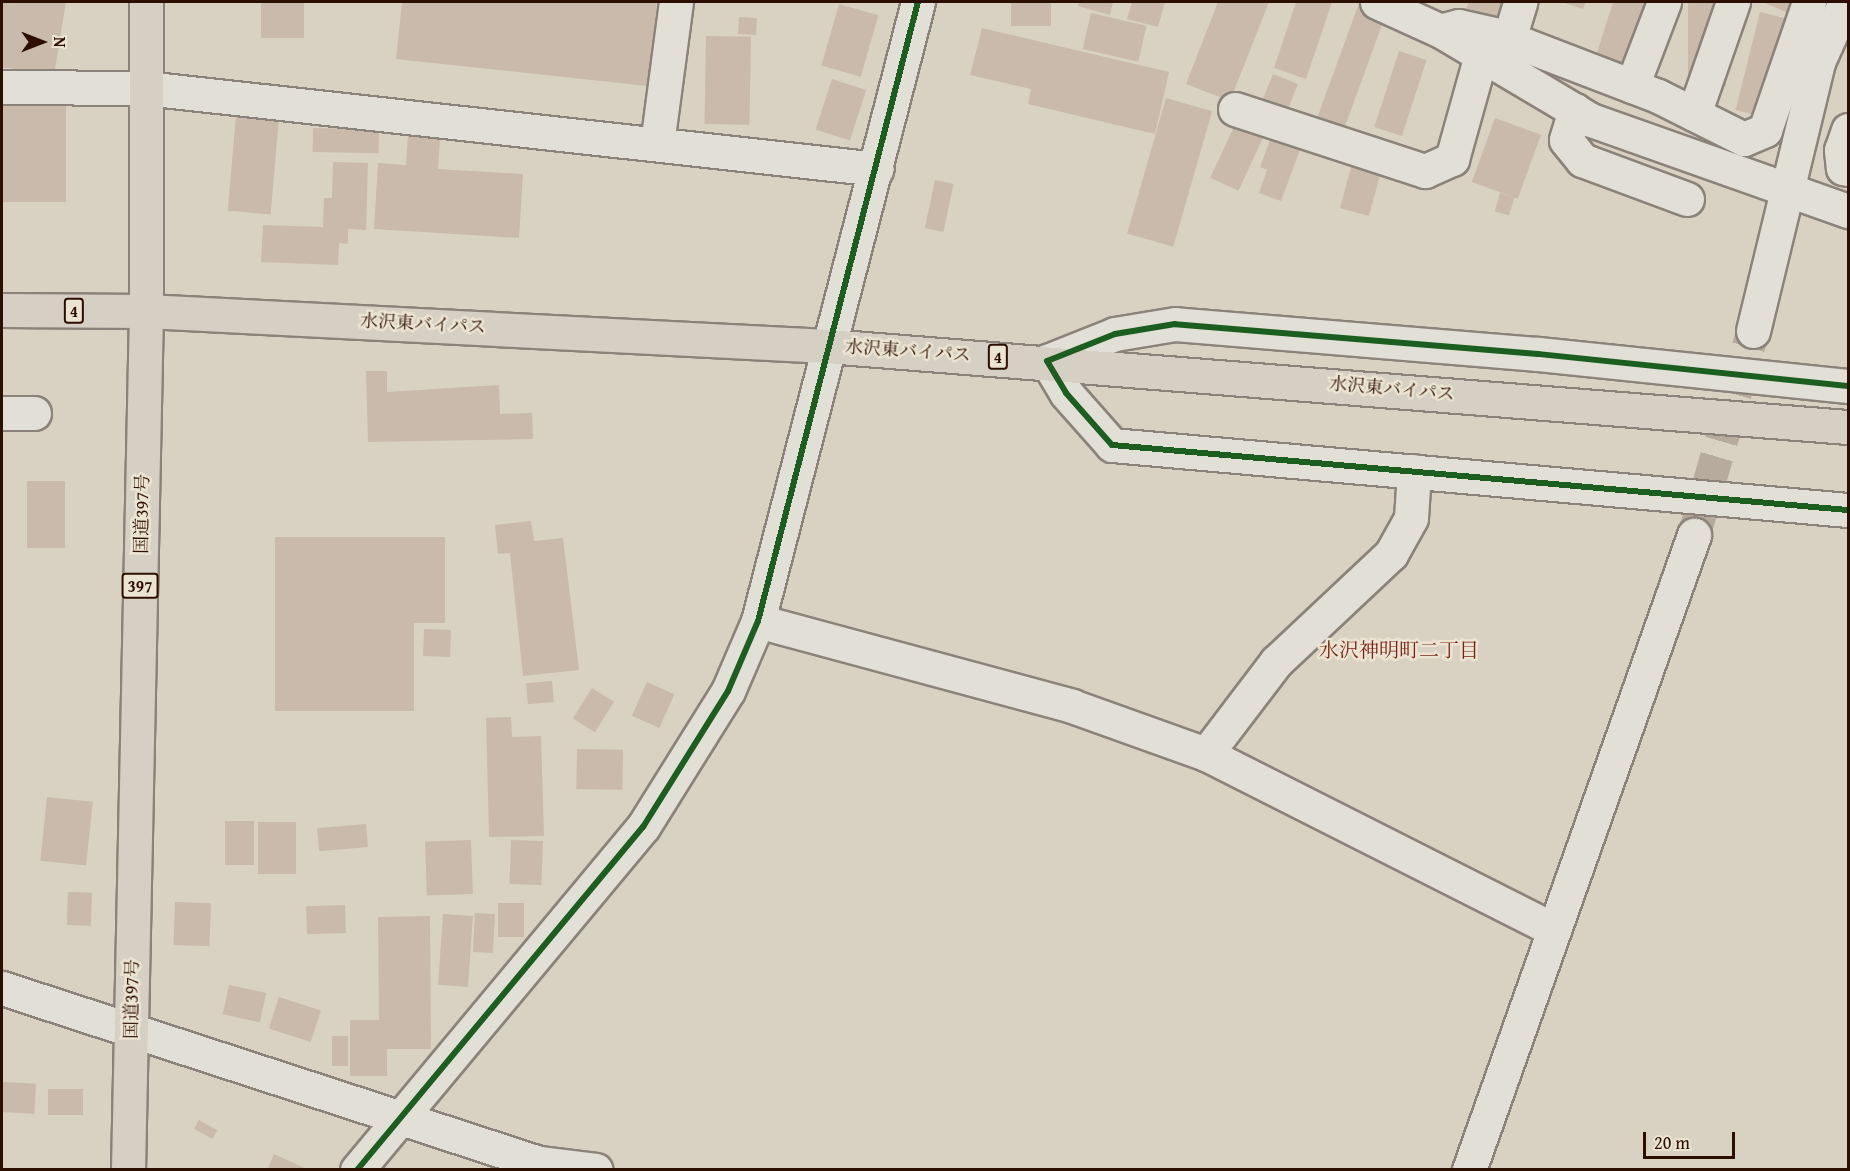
<!DOCTYPE html>
<meta charset="utf-8">
<style>
body{margin:0}
#map{position:relative;width:1850px;height:1171px;overflow:hidden;background:#d9d2c3;font-family:"Gentium Book Plus","Noto Serif JP",serif}
div>[style]{position:absolute}
.building>*{inset:0;background:#c9baac;transform-origin:0 0}
.minor-tunnel>*{height:33px;margin-top:-16.5px;transform-origin:0;background:repeating-linear-gradient(90deg,#b6ab9c 0 33px,transparent 0 49px)}
.roads{filter:drop-shadow(2px 0 #8b8379) drop-shadow(-2px 0 #8b8379) drop-shadow(0 2px #8b8379) drop-shadow(0 -2px #8b8379)}
.minor>*{height:33px;margin:-16.5px;padding:0 16.5px;transform-origin:16.5px;border-radius:16.5px;background:#e2dfd7}
.highway>*{height:33px;margin:-16.5px;padding:0 16.5px;transform-origin:16.5px;border-radius:16.5px;background:#d6cfc3}
.cycleway>*{height:6px;margin:-3px;padding:0 3px;transform-origin:3px;border-radius:3px;background:#1b5e20}
span{translate:-50% -50%;white-space:nowrap;text-align:center;line-height:1.15;-webkit-text-stroke:5px #ece4d3;paint-order:stroke}
.shield-label span{padding:2px 4px;background:#ece4d3;border:2px solid;border-radius:4px;-webkit-text-stroke-width:0}
.shield-label{font-size:16px;color:#2c0f00;font-weight:700}
.street-label{font-size:18px;color:#2c0f00}
.neighbourhood-label{font-size:20px;color:#7a1f14}
.frame{position:absolute;inset:0;border:3px solid #2c0f00;pointer-events:none}
.north{position:absolute;left:12px;top:12px;width:60px;height:60px;-webkit-text-stroke:4px #ece4d3;paint-order:stroke;rotate:90deg;font-size:16px;font-weight:700;line-height:24px;text-align:center;color:#2c0f00}
.north::after{content:'';display:block;margin:auto;width:21px;height:27px;background:#2c0f00;clip-path:polygon(50% 0,100% 100%,50% 72%,0 100%)}
.scale{position:absolute;left:1643px;top:1132px;width:92px;height:27px;box-sizing:border-box;border:3px solid #2c0f00;border-top:0;padding-left:8px;font-size:18px;line-height:21px;white-space:nowrap;color:#2c0f00;-webkit-text-stroke:4px #ece4d3;paint-order:stroke}
</style>
<div id="map">
<div class="building">
<div style="clip-path:polygon(2px 2px,66px 2px,54px 75px,2px 67px)"></div>
<div style="left:261px;top:2px;width:43px;height:36px"></div>
<div style="clip-path:polygon(402px 2px,657px 2px,648px 86px,396px 59px)"></div>
<div style="left:1011px;top:2px;width:40px;height:24px"></div>
<div style="clip-path:polygon(1079px 2px,1113px 2px,1110px 15px,1078px 6px)"></div>
<div style="clip-path:polygon(1132px 2px,1165px 2px,1158px 27px,1127px 19px)"></div>
<div style="clip-path:polygon(1218px 2px,1269px 2px,1230px 101px,1186px 84px)"></div>
<div style="clip-path:polygon(1296px 2px,1332px 2px,1306px 79px,1274px 68px)"></div>
<div style="clip-path:polygon(1469px 2px,1512px 2px,1502px 26px,1465px 11px)"></div>
<div style="clip-path:polygon(1562px 2px,1586px 2px,1583px 9px)"></div>
<div style="clip-path:polygon(1613px 2px,1652px 2px,1632px 67px,1596px 56px)"></div>
<div style="left:1688px;top:2px;width:38px;height:84px"></div>
<div style="clip-path:polygon(1763px 2px,1801px 2px,1795px 16px)"></div>
<div style="left:1359px;top:3px;width:29px;height:133px;rotate:20deg"></div>
<div style="left:839px;top:4px;width:41px;height:64px;rotate:16deg"></div>
<div style="left:1760px;top:12px;width:33px;height:101px;rotate:14deg"></div>
<div style="left:1091px;top:13px;width:57px;height:37px;rotate:13deg"></div>
<div style="left:739px;top:17px;width:18px;height:17px;rotate:3deg"></div>
<div style="clip-path:polygon(982px 28px,1169px 72px,1155px 134px,1028px 104px,1031px 89px,970px 75px)"></div>
<div style="left:706px;top:36px;width:45px;height:88px;rotate:1deg"></div>
<div style="left:1399px;top:51px;width:29px;height:80px;rotate:18deg"></div>
<div style="left:1273px;top:74px;width:27px;height:35px;rotate:22deg"></div>
<div style="left:832px;top:79px;width:36px;height:53px;rotate:18deg"></div>
<div style="left:1166px;top:98px;width:48px;height:141px;rotate:16deg"></div>
<div style="left:66px;top:106px;width:96px;height:64px;rotate:90deg"></div>
<div style="left:236px;top:116px;width:43px;height:95px;rotate:5deg"></div>
<div style="left:1239px;top:116px;width:31px;height:68px;rotate:25deg"></div>
<div style="left:1495px;top:118px;width:49px;height:68px;rotate:20deg"></div>
<div style="clip-path:polygon(1275px 127px,1304px 139px,1281px 201px,1259px 193px,1267px 170px,1260px 167px)"></div>
<div style="left:313px;top:128px;width:66px;height:24px;rotate:1deg"></div>
<div style="clip-path:polygon(408px 136px,440px 138px,438px 169px,523px 174px,519px 238px,374px 229px,378px 163px,406px 165px)"></div>
<div style="left:1354px;top:156px;width:30px;height:54px;rotate:15deg"></div>
<div style="clip-path:polygon(333px 162px,368px 163px,366px 230px,348px 229px,348px 244px,339px 243px,338px 265px,261px 262px,263px 225px,323px 227px,324px 198px,332px 198px)"></div>
<div style="left:935px;top:180px;width:19px;height:49px;rotate:12deg"></div>
<div style="left:1500px;top:193px;width:15px;height:19px;rotate:16deg"></div>
<div style="clip-path:polygon(366px 371px,387px 371px,387px 392px,499px 385px,500px 414px,532px 413px,533px 439px,368px 442px)"></div>
<div style="left:27px;top:481px;width:38px;height:67px"></div>
<div style="clip-path:polygon(531px 521px,534px 541px,563px 538px,579px 670px,523px 676px,510px 553px,498px 554px,495px 525px)"></div>
<div style="clip-path:polygon(275px 537px,445px 537px,445px 623px,414px 623px,414px 711px,275px 711px)"></div>
<div style="left:424px;top:629px;width:27px;height:27px;rotate:2deg"></div>
<div style="left:552px;top:681px;width:21px;height:26px;rotate:85deg"></div>
<div style="left:647px;top:682px;width:30px;height:37px;rotate:24deg"></div>
<div style="left:592px;top:688px;width:26px;height:36px;rotate:32deg"></div>
<div style="clip-path:polygon(511px 717px,512px 737px,541px 736px,544px 836px,489px 837px,486px 718px)"></div>
<div style="left:577px;top:749px;width:46px;height:40px;rotate:1deg"></div>
<div style="left:47px;top:797px;width:46px;height:64px;rotate:6deg"></div>
<div style="left:225px;top:821px;width:29px;height:44px"></div>
<div style="left:296px;top:822px;width:52px;height:38px;rotate:90deg"></div>
<div style="left:366px;top:824px;width:23px;height:49px;rotate:85deg"></div>
<div style="left:471px;top:840px;width:54px;height:46px;rotate:88deg"></div>
<div style="left:511px;top:840px;width:32px;height:44px;rotate:2deg"></div>
<div style="left:68px;top:892px;width:24px;height:33px;rotate:2deg"></div>
<div style="left:175px;top:902px;width:36px;height:43px;rotate:2deg"></div>
<div style="left:498px;top:903px;width:26px;height:34px"></div>
<div style="left:345px;top:905px;width:28px;height:39px;rotate:88deg"></div>
<div style="left:475px;top:913px;width:20px;height:39px;rotate:3deg"></div>
<div style="left:443px;top:914px;width:30px;height:71px;rotate:4deg"></div>
<div style="clip-path:polygon(430px 916px,431px 1049px,387px 1049px,387px 1076px,350px 1076px,350px 1020px,379px 1020px,378px 917px)"></div>
<div style="left:229px;top:985px;width:38px;height:30px;rotate:12deg"></div>
<div style="left:279px;top:997px;width:44px;height:33px;rotate:18deg"></div>
<div style="left:332px;top:1036px;width:16px;height:30px"></div>
<div style="left:2px;top:1082px;width:34px;height:30px;rotate:3deg"></div>
<div style="left:48px;top:1089px;width:35px;height:26px"></div>
<div style="left:199px;top:1120px;width:21px;height:10px;rotate:29deg"></div>
<div style="clip-path:polygon(274px 1154px,309px 1170px,267px 1170px)"></div>
</div>
<div class="minor-tunnel">
<div style="left:1694px;top:535px;width:212px;rotate:-73.9deg"></div>
</div>
<div class="roads">
<div class="minor">
<div style="left:1377px;top:2px;width:70px;rotate:24.4deg"></div>
<div style="left:1441px;top:31px;width:174px;rotate:30.7deg"></div>
<div style="left:1591px;top:120px;width:273px;rotate:19.5deg"></div>
<div style="left:1447px;top:29px;width:12px;rotate:-14deg"></div>
<div style="left:1459px;top:26px;width:41px;rotate:12.7deg"></div>
<div style="left:1499px;top:35px;width:170px;rotate:21deg"></div>
<div style="left:1658px;top:96px;width:96px;rotate:26.6deg"></div>
<div style="left:1744px;top:139px;width:23px;rotate:-23deg"></div>
<div style="left:1765px;top:130px;width:135px;rotate:-71deg"></div>
<div style="left:1509px;top:39px;width:39px;rotate:-73deg"></div>
<div style="left:1632px;top:86px;width:90px;rotate:-69.1deg"></div>
<div style="left:2px;top:87px;width:143px;rotate:0.4deg"></div>
<div style="left:145px;top:88px;width:736px;rotate:6.31deg"></div>
<div style="left:1235px;top:109px;width:200px;rotate:18.1deg"></div>
<div style="left:1425px;top:171px;width:30px;rotate:-24deg"></div>
<div style="left:1452px;top:159px;width:108px;rotate:-74.4deg"></div>
<div style="left:1575px;top:110px;width:31px;rotate:107deg"></div>
<div style="left:1566px;top:140px;width:26px;rotate:51deg"></div>
<div style="left:1582px;top:160px;width:112px;rotate:20.4deg"></div>
<div style="left:1694px;top:114px;width:119px;rotate:-70.8deg"></div>
<div style="left:1848px;top:130px;width:21px;rotate:109deg"></div>
<div style="left:1841px;top:150px;width:18px;rotate:84deg"></div>
<div style="left:1843px;top:168px;width:5px;rotate:11deg"></div>
<div style="left:657px;top:144px;width:143px;rotate:-82.4deg"></div>
<div style="left:1753px;top:331px;width:277px;rotate:-76.4deg"></div>
<div style="left:1818px;top:62px;width:66px;rotate:-65.8deg"></div>
<div style="left:1848px;top:386px;width:312px;rotate:-174.1deg"></div>
<div style="left:1538px;top:354px;width:364px;rotate:-175.3deg"></div>
<div style="left:1175px;top:324px;width:61px;rotate:170.5deg"></div>
<div style="left:1115px;top:334px;width:73px;rotate:158.3deg"></div>
<div style="left:1047px;top:361px;width:37px;rotate:59deg"></div>
<div style="left:1066px;top:393px;width:69px;rotate:48.5deg"></div>
<div style="left:1112px;top:445px;width:739px;rotate:5.05deg"></div>
<div style="left:2px;top:413px;width:32px"></div>
<div style="left:758px;top:621px;width:325px;rotate:15.1deg"></div>
<div style="left:1072px;top:706px;width:142px;rotate:19.7deg"></div>
<div style="left:1206px;top:754px;width:390px;rotate:26.8deg"></div>
<div style="left:1206px;top:754px;width:116px;rotate:-52.7deg"></div>
<div style="left:1276px;top:662px;width:158px;rotate:-43.2deg"></div>
<div style="left:1391px;top:554px;width:41px;rotate:-60.9deg"></div>
<div style="left:1411px;top:518px;width:47px;rotate:-86.3deg"></div>
<div style="left:2px;top:988px;width:565px;rotate:18.05deg"></div>
<div style="left:539px;top:1163px;width:57px;rotate:7deg"></div>
<div style="left:357px;top:1170px;width:447px;rotate:-50.2deg"></div>
<div style="left:643px;top:827px;width:160px;rotate:-58deg"></div>
<div style="left:728px;top:691px;width:76px;rotate:-66.8deg"></div>
<div style="left:758px;top:621px;width:639px;rotate:-75.51deg"></div>
<div style="left:1469px;top:1170px;width:674px;rotate:-70.49deg"></div>
</div>
<div class="highway">
<div style="left:2px;top:310px;width:144px;rotate:0.4deg"></div>
<div style="left:146px;top:311px;width:682px;rotate:2.94deg"></div>
<div style="left:827px;top:346px;width:1024px;rotate:4.54deg"></div>
<div style="left:128px;top:1170px;width:859px;rotate:-88.8deg"></div>
<div style="left:146px;top:311px;width:309px;rotate:-90deg"></div>
</div>
</div>
<div class="cycleway">
<div style="left:1848px;top:386px;width:312px;rotate:-174.1deg"></div>
<div style="left:1538px;top:354px;width:364px;rotate:-175.3deg"></div>
<div style="left:1175px;top:324px;width:61px;rotate:170.5deg"></div>
<div style="left:1115px;top:334px;width:73px;rotate:158.3deg"></div>
<div style="left:1047px;top:361px;width:37px;rotate:59deg"></div>
<div style="left:1066px;top:393px;width:69px;rotate:48.5deg"></div>
<div style="left:1112px;top:445px;width:739px;rotate:5.05deg"></div>
<div style="left:357px;top:1170px;width:447px;rotate:-50.2deg"></div>
<div style="left:643px;top:827px;width:160px;rotate:-58deg"></div>
<div style="left:728px;top:691px;width:76px;rotate:-66.8deg"></div>
<div style="left:758px;top:621px;width:639px;rotate:-75.51deg"></div>
</div>
<div class="shield-label">
<span style="left:74px;top:311px">4</span>
<span style="left:998px;top:357px">4</span>
<span style="left:140px;top:586px">397</span>
</div>
<div class="street-label">
<span style="left:423px;top:324px;rotate:3deg">水沢東バイパス</span>
<span style="left:908px;top:351px;rotate:4deg">水沢東バイパス</span>
<span style="left:1392px;top:389px;rotate:5deg">水沢東バイパス</span>
<span style="left:142px;top:514px;rotate:-89deg">国道397号</span>
<span style="left:132px;top:999px;rotate:-89deg">国道397号</span>
</div>
<div class="neighbourhood-label">
<span style="left:1399px;top:649px">水沢神明町二丁目</span>
</div>
<div class="frame"></div>
<div class="north">N</div>
<div class="scale">20 m</div>
</div>
